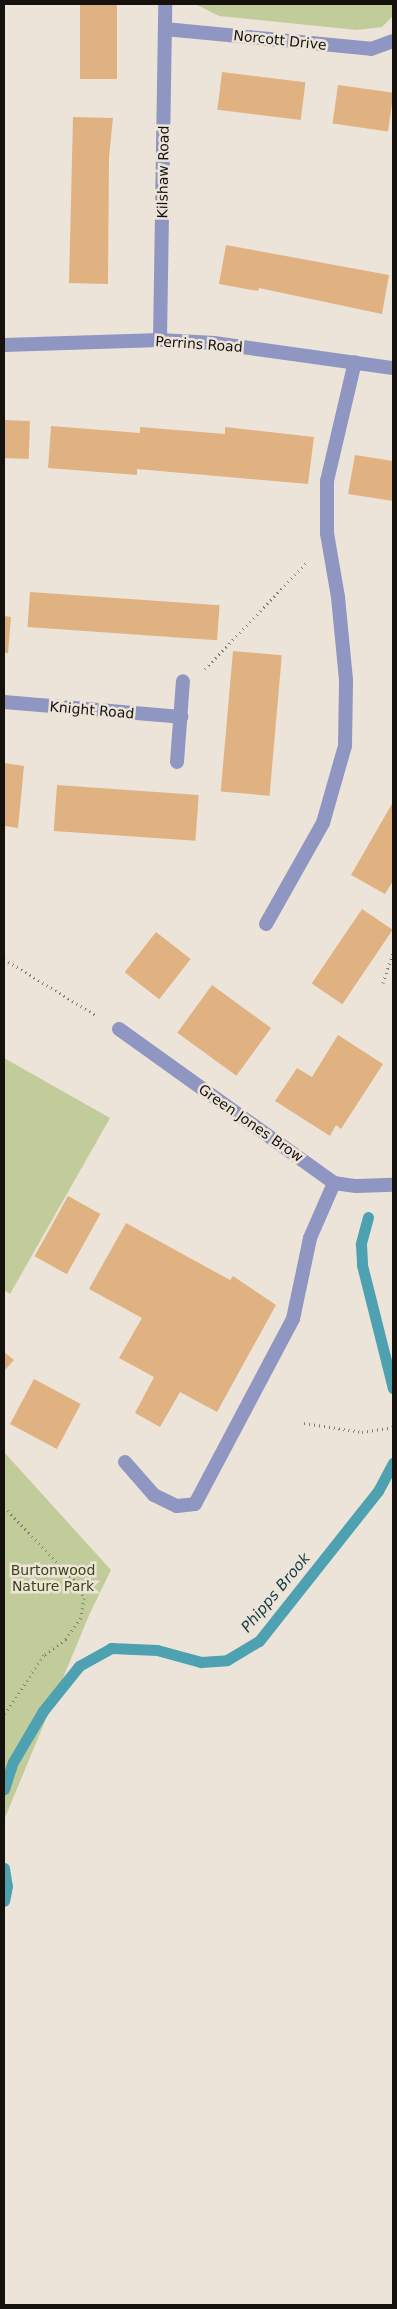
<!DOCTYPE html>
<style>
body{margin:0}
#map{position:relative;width:397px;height:2309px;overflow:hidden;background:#ede4d9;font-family:"DejaVu Sans",sans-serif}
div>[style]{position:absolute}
.green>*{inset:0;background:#c2cb9a}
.stream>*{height:11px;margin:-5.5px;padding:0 5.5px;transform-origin:5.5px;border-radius:5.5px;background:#4da1b0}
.building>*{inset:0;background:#e0b281;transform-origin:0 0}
.path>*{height:3px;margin-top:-1.5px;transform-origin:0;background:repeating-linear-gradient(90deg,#827c75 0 1px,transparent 0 5px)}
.service>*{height:14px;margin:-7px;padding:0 7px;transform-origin:7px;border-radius:7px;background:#8f96c1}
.minor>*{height:14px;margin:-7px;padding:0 7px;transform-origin:7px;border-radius:7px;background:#8f96c1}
span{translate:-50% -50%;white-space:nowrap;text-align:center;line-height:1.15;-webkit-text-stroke:5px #ede4d9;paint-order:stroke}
.street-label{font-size:14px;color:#15120e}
.park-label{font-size:14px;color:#3e4415}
.water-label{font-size:15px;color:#153c43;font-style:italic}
.frame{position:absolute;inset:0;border:5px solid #15120e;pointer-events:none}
</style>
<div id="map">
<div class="green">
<div style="clip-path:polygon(195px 4px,393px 4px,393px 16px,382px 27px,357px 30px,219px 16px)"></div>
<div style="clip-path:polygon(4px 1058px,110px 1118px,10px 1294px,4px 1290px)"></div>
<div style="clip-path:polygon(4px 1452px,111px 1570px,90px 1613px,4px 1820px)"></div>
</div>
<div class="stream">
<div style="left:368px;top:1217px;width:28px;rotate:105deg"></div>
<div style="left:361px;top:1244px;width:21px;rotate:87deg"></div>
<div style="left:362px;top:1265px;width:127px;rotate:75.9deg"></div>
<div style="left:4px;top:1789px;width:28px;rotate:-72deg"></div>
<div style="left:13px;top:1762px;width:59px;rotate:-59.5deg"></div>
<div style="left:43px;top:1711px;width:58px;rotate:-51.3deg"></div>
<div style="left:79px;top:1666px;width:37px;rotate:-29deg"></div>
<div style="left:111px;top:1648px;width:46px;rotate:2.5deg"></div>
<div style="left:157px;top:1650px;width:46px;rotate:15.3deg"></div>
<div style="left:201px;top:1662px;width:26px;rotate:-4deg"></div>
<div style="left:227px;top:1660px;width:37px;rotate:-31deg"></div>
<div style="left:259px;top:1641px;width:191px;rotate:-51.6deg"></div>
<div style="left:378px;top:1491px;width:32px;rotate:-62deg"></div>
<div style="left:4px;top:1868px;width:18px;rotate:81deg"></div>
<div style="left:7px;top:1886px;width:15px;rotate:101deg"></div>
</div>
<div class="building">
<div style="left:80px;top:4px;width:37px;height:75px"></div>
<div style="left:222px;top:72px;width:84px;height:38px;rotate:7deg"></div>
<div style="left:338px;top:85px;width:56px;height:39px;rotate:8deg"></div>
<div style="clip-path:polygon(73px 117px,113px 118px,109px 157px,108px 284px,69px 283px)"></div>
<div style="clip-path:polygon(226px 245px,389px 275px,382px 314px,259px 288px,258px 291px,219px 284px)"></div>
<div style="left:4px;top:420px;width:26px;height:38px;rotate:2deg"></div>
<div style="clip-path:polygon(51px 426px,140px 433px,140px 427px,225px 434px,225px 427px,314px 437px,308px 484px,137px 469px,137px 475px,48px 468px)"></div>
<div style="clip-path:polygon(355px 455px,393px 461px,393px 501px,348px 494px)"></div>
<div style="left:30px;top:592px;width:190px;height:35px;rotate:4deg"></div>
<div style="clip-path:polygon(4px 616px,11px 617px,8px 653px,4px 653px)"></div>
<div style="left:233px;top:651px;width:49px;height:141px;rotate:5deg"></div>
<div style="clip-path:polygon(4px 763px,24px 766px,18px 828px,4px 826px)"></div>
<div style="left:57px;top:785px;width:142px;height:46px;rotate:4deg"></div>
<div style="clip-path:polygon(393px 802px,393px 881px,385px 894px,351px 875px)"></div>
<div style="left:362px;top:909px;width:37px;height:90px;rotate:34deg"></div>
<div style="left:156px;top:932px;width:44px;height:51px;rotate:38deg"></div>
<div style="left:212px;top:985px;width:73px;height:59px;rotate:36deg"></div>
<div style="clip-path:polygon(338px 1035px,383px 1064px,341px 1129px,336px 1125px,330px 1136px,275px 1101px,297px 1068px,312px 1077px)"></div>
<div style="left:68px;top:1196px;width:37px;height:69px;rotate:29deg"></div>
<div style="clip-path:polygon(126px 1223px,230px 1280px,233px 1276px,276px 1305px,217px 1412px,180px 1392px,160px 1427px,135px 1413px,154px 1377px,119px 1358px,142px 1318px,89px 1289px)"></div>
<div style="clip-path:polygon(4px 1352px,14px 1360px,5px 1370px,4px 1369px)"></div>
<div style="left:34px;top:1379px;width:53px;height:51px;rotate:28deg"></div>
</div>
<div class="path">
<div style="left:205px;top:669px;width:146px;rotate:-46.4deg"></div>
<div style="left:4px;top:959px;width:109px;rotate:31.5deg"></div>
<div style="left:383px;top:983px;width:33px;rotate:-72deg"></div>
<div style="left:304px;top:1423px;width:59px;rotate:8.8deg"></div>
<div style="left:362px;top:1432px;width:31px;rotate:-9deg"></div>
<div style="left:4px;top:1507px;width:103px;rotate:46.2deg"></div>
<div style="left:75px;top:1581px;width:19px;rotate:62deg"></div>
<div style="left:84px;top:1598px;width:20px;rotate:99deg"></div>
<div style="left:81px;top:1618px;width:26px;rotate:126deg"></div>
<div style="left:66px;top:1639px;width:27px;rotate:144deg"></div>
<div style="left:44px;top:1655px;width:72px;rotate:123.7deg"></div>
</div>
<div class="service">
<div style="left:266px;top:924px;width:116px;rotate:-60.6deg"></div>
<div style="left:323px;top:823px;width:80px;rotate:-74.1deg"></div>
<div style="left:345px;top:746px;width:66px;rotate:-89.1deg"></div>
<div style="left:346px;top:680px;width:83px;rotate:-95.5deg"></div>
<div style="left:338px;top:597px;width:65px;rotate:-99.8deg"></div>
<div style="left:327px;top:533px;width:52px;rotate:-90deg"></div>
<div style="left:327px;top:481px;width:122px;rotate:-76.8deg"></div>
<div style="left:125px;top:1462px;width:44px;rotate:48.7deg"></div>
<div style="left:154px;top:1495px;width:25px;rotate:26deg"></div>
<div style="left:177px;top:1506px;width:18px;rotate:-6deg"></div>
<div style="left:195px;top:1504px;width:209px;rotate:-62.1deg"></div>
<div style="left:293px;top:1319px;width:83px;rotate:-78.1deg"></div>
<div style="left:310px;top:1238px;width:60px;rotate:-66.4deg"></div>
</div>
<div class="minor">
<div style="left:165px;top:29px;width:207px;rotate:5.5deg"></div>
<div style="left:371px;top:49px;width:23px;rotate:-20deg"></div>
<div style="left:160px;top:340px;width:336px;rotate:-89.1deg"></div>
<div style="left:4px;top:345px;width:156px;rotate:-1.8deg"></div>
<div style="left:160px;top:340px;width:54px;rotate:3.2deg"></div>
<div style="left:214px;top:343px;width:181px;rotate:8deg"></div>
<div style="left:4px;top:702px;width:178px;rotate:4.8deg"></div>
<div style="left:177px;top:762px;width:81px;rotate:-85.8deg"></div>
<div style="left:119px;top:1029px;width:264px;rotate:35.6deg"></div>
<div style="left:334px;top:1183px;width:22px;rotate:8deg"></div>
<div style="left:356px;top:1186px;width:37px;rotate:-2deg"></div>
</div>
<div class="street-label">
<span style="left:280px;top:40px;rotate:6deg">Norcott Drive</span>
<span style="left:163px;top:172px;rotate:-89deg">Kilshaw Road</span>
<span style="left:199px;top:344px;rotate:4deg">Perrins Road</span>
<span style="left:92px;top:710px;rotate:5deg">Knight Road</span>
<span style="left:251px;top:1123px;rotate:35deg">Green Jones Brow</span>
</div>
<div class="park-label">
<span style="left:53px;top:1578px">Burtonwood<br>Nature Park</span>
</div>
<div class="water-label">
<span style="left:276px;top:1593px;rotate:-50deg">Phipps Brook</span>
</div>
<div class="frame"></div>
</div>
